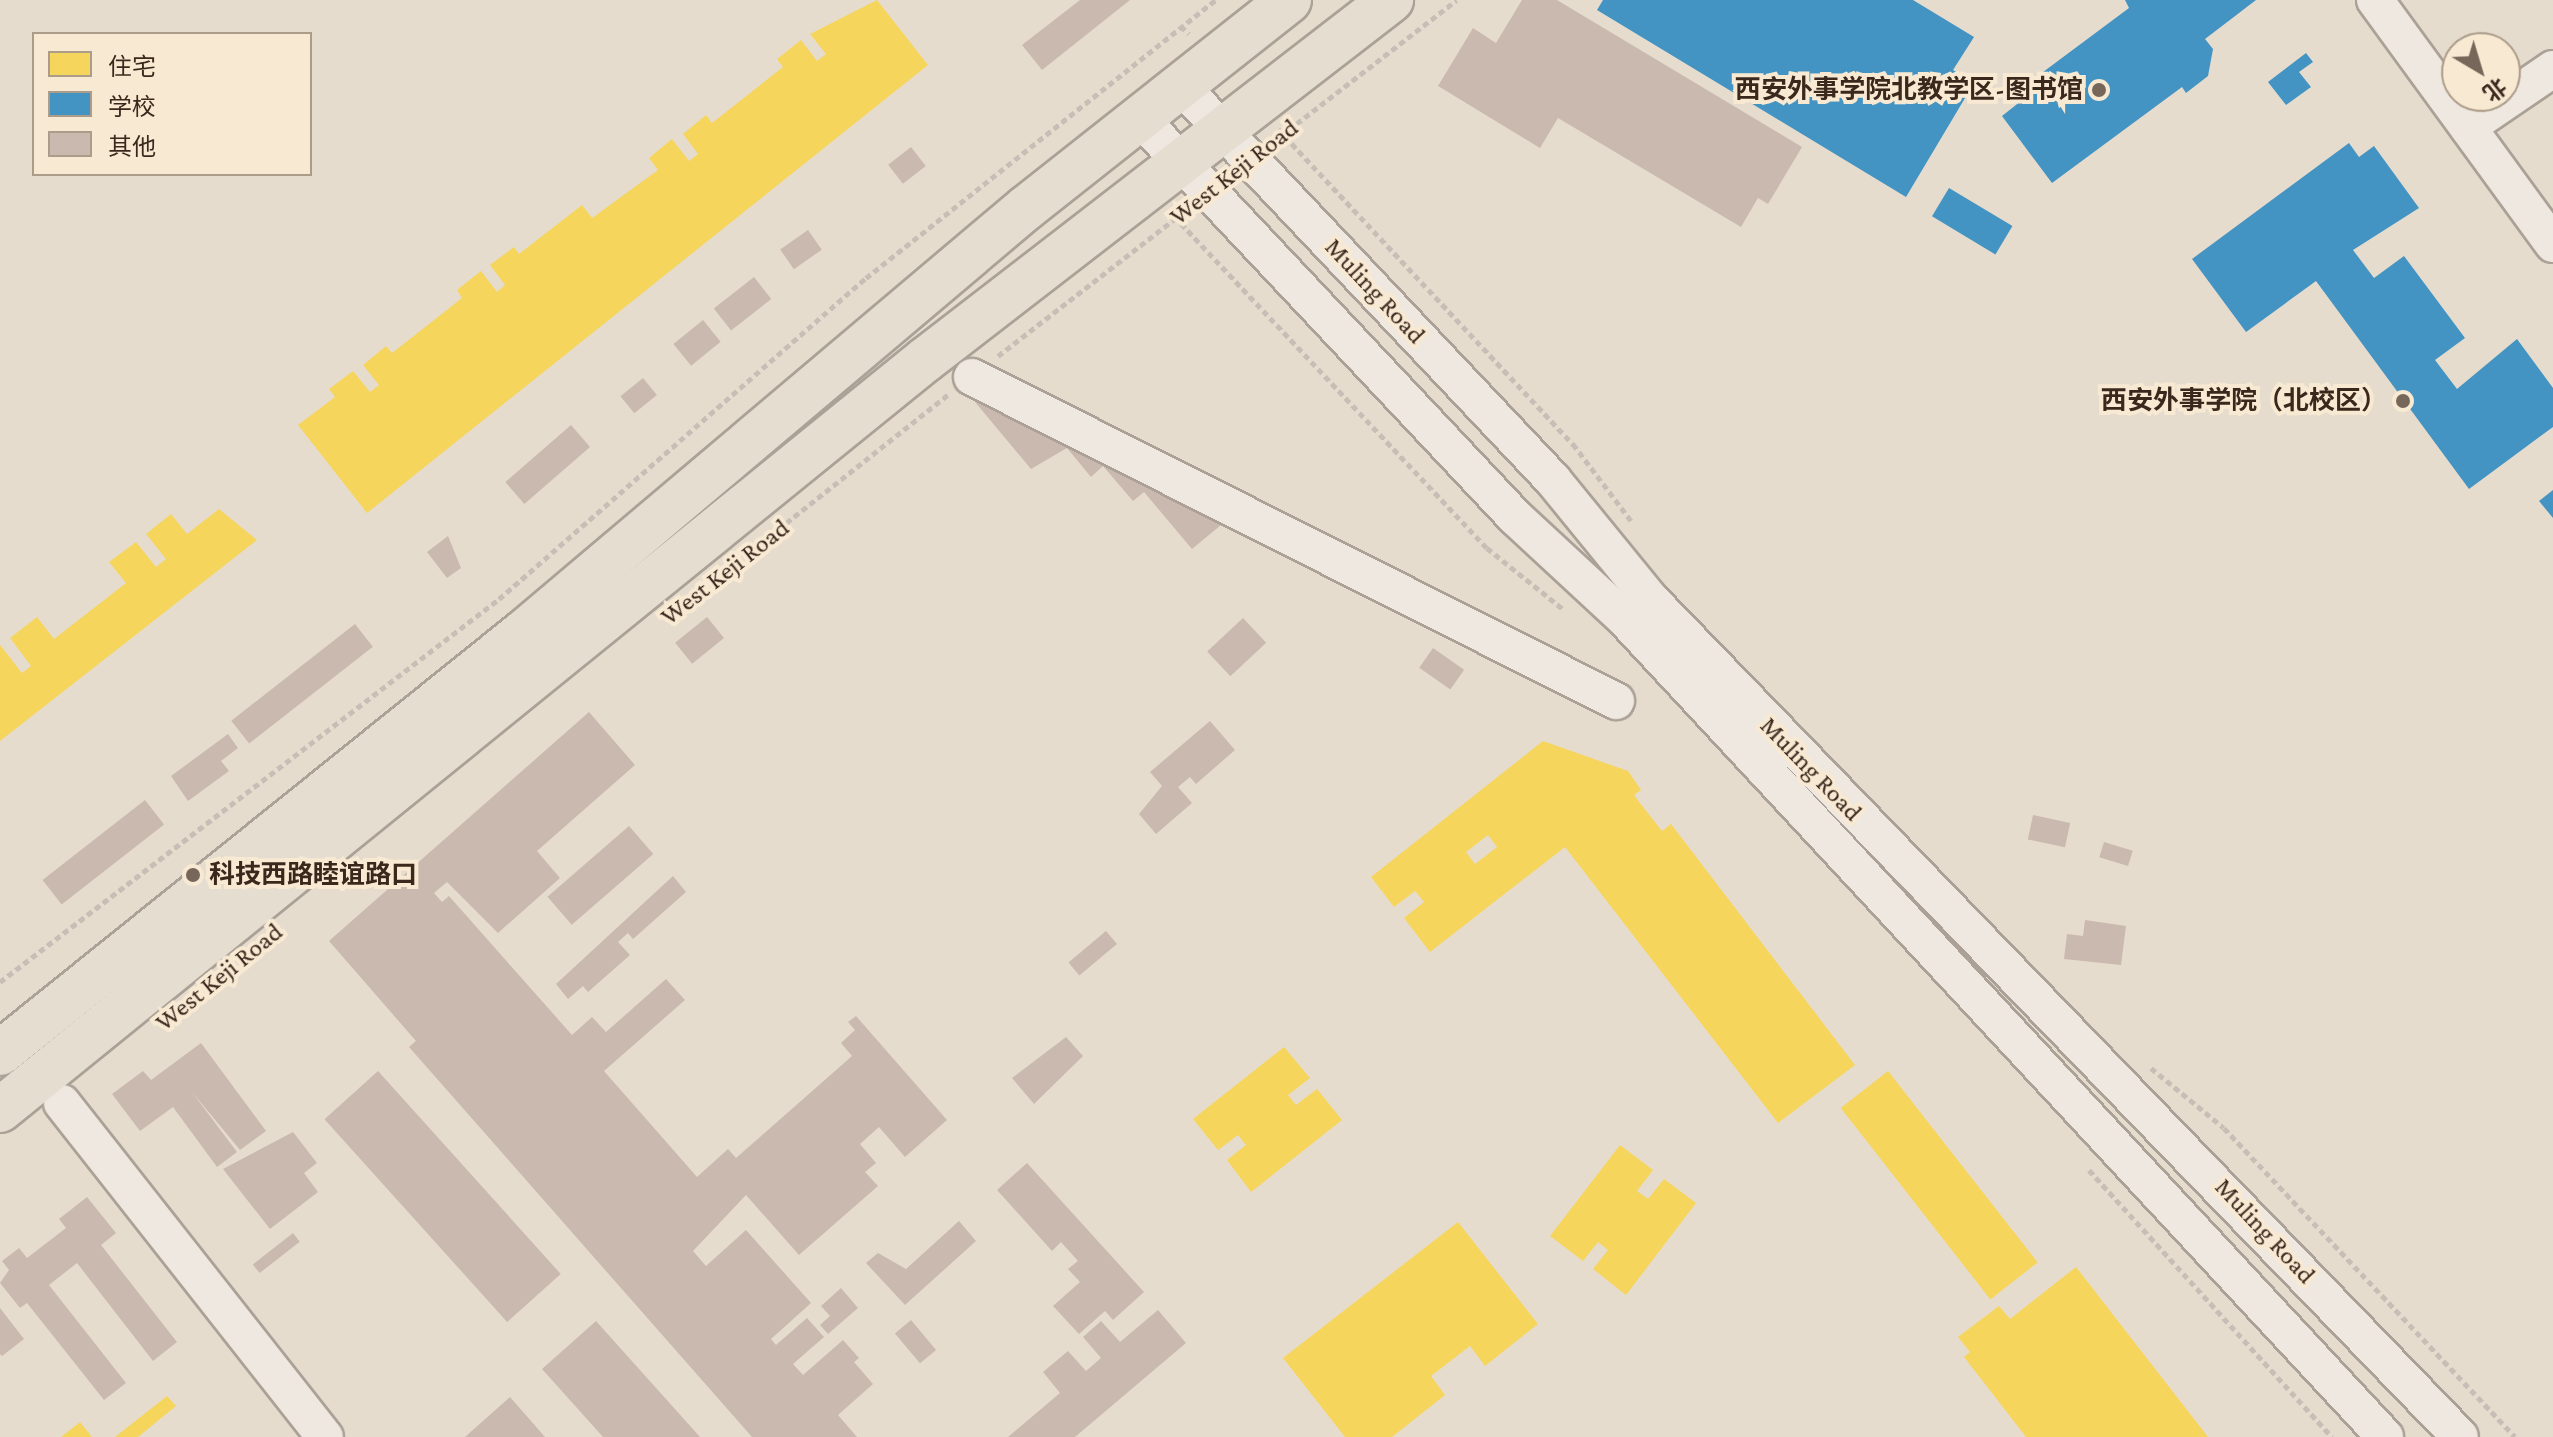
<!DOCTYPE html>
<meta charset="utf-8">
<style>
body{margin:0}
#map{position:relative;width:2553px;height:1437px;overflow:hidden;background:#e6dcce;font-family:"Crimson Pro","Noto Sans SC",serif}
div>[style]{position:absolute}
.homes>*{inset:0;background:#f6d55c;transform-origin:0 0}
.schools>*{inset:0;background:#4393c3;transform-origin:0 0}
.building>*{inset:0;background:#cab9ae;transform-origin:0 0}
.path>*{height:5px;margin-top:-2.5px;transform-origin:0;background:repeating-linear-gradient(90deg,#c7bfb6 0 6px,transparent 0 10px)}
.roads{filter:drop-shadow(2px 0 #aba196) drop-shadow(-2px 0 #aba196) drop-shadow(0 2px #aba196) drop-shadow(0 -2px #aba196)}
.minor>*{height:36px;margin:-18px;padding:0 18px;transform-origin:18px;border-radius:18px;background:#eee8e0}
.major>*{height:44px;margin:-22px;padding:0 22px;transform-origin:22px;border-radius:22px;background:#e6ddd1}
.dots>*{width:22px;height:22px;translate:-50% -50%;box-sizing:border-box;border:4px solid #f8e9d3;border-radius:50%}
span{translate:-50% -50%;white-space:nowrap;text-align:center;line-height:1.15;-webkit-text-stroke:8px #f8e9d3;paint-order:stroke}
.poi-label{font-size:26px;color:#3b281d;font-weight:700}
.right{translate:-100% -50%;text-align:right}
.left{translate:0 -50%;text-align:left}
.street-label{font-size:26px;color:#3b281d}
.legend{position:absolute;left:32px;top:32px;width:280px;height:144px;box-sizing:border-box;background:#f8e9d3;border:2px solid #ac9c8a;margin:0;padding:10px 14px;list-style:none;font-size:24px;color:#3b281d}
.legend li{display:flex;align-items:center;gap:16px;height:40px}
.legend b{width:40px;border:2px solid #ac9c8a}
.north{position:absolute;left:2441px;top:32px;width:80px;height:80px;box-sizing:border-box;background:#f8e9d3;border:2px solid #ac9c8a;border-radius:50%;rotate:142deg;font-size:22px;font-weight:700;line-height:32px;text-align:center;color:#3b281d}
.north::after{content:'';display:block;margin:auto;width:28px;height:36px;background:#77675b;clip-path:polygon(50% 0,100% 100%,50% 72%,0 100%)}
</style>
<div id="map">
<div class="homes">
<div style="clip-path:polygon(877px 0,928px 65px,367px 513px,298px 425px,335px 397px,329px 389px,353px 371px,370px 392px,379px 385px,363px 365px,386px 346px,392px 353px,462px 298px,457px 290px,481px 271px,497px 292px,505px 285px,490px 265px,514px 247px,519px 254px,582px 205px,592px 218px,658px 170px,649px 158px,672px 139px,689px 161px,698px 154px,683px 134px,706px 115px,712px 123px,783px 67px,777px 59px,801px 40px,817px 61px,826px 54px,810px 34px)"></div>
<div style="clip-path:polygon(219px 509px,257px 540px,0 741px,0 645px,22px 673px,31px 666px,10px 638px,37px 617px,54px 639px,126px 583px,109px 562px,136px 542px,156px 567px,166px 559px,146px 534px,171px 514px,187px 534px)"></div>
<div style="clip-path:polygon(evenodd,1543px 741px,1628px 771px,1641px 790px,1634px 795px,1640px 803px,1662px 831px,1671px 824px,1855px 1065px,1778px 1123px,1565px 847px,1430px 952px,1404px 918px,1424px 902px,1415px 891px,1394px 907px,1371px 877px,1543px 741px,1488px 835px,1497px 847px,1475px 864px,1466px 852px,1488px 835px)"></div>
<div style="clip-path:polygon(1284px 1047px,1310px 1078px,1288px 1095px,1296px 1105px,1317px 1089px,1342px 1120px,1251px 1192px,1227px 1160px,1246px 1145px,1238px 1135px,1218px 1150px,1193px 1119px)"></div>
<div style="left:1888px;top:1071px;width:243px;height:60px;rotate:52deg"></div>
<div style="clip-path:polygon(1620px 1145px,1653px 1170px,1637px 1191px,1648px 1199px,1664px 1179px,1696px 1203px,1626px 1295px,1593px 1269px,1608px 1250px,1598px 1242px,1583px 1261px,1550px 1236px)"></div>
<div style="clip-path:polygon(1458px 1222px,1538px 1324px,1485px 1366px,1470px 1346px,1431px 1376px,1445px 1395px,1392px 1437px,1345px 1437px,1283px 1358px)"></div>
<div style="clip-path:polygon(2076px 1267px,2208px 1437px,2026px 1437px,1964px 1357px,1970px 1352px,1958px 1337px,1999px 1306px,2010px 1319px)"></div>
<div style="clip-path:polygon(167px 1396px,176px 1406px,138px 1437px,115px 1437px)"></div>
<div style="clip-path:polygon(80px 1422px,92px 1437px,61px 1437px)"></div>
</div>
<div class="schools">
<div style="clip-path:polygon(1603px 0,1913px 0,1974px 37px,1953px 70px,1974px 83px,1906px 197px,1597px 10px)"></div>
<div style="clip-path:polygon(2125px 0,2256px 0,2205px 39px,2213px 49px,2208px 76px,2186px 93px,2182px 87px,2052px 183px,2002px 116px,2021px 101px,2015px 93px,2129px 8px)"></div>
<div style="clip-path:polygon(2306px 53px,2313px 62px,2299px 72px,2311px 87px,2286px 105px,2268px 82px)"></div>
<div style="clip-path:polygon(2349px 143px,2359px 157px,2374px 146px,2419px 208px,2353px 250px,2374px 278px,2404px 256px,2465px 338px,2435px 360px,2457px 389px,2517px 339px,2553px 388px,2553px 427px,2469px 489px,2316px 281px,2246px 332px,2192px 259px)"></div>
<div style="left:1949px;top:188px;width:74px;height:33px;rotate:31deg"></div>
<div style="clip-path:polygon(2553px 490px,2553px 518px,2539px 501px)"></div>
</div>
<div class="building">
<div style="clip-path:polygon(1080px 0,1130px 0,1042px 70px,1022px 45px)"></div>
<div style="clip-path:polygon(1522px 0,1557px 0,1802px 147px,1768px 204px,1758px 198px,1741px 227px,1558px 118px,1540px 148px,1438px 86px,1473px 28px,1496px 43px)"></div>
<div style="left:911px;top:147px;width:24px;height:29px;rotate:52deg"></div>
<div style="left:808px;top:230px;width:24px;height:34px;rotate:55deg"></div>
<div style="left:754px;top:277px;width:28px;height:51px;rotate:52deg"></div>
<div style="left:703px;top:320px;width:28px;height:38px;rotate:51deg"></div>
<div style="left:643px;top:378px;width:22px;height:29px;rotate:51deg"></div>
<div style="clip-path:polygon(989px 391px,1221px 525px,1192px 549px,1144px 492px,1133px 501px,1103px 466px,1091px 477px,1067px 448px,1031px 469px,975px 402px)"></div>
<div style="left:571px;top:425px;width:29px;height:87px;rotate:49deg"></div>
<div style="clip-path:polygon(448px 536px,461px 568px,447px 578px,427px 552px)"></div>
<div style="left:707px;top:617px;width:27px;height:41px;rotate:51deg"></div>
<div style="left:1243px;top:618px;width:34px;height:49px;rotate:47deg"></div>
<div style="left:355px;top:624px;width:29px;height:157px;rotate:52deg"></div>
<div style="left:1433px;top:648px;width:38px;height:24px;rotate:35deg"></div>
<div style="clip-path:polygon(589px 712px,635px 765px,537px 851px,560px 878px,498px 933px,447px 882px,434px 893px,442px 902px,449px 896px,572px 1035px,592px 1017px,606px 1032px,666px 979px,685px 1000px,604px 1071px,697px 1177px,728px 1149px,736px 1158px,852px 1056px,841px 1043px,855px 1030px,848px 1022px,856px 1016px,947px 1120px,905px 1157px,879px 1127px,860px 1144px,876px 1163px,865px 1172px,878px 1186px,799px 1255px,746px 1195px,693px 1251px,706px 1266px,746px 1230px,811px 1303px,771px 1339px,776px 1345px,807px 1318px,824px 1337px,793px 1364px,803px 1375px,843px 1340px,859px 1358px,854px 1362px,873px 1384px,838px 1415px,857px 1437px,752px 1437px,409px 1047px,416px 1041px,329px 941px)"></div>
<div style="clip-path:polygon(1210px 721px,1235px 750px,1196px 784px,1190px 777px,1178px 787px,1192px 803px,1156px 834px,1139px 814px,1162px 786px,1150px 772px)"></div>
<div style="clip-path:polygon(228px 734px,238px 748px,221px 761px,229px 771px,188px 801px,171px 776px)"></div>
<div style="left:145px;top:800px;width:31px;height:130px;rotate:52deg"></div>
<div style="left:2033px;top:815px;width:38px;height:25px;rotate:12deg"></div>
<div style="left:629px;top:826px;width:37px;height:108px;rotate:49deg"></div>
<div style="left:2104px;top:842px;width:30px;height:16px;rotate:17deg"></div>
<div style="clip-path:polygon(673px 876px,686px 892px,633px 939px,628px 933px,618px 942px,630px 955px,588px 992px,583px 986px,568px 999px,556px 984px)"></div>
<div style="clip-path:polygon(2085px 920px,2126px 926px,2121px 965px,2064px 959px,2067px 934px,2083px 936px)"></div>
<div style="left:1106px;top:931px;width:17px;height:49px;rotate:50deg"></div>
<div style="clip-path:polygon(1066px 1037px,1083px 1056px,1034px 1104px,1012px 1078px)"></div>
<div style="clip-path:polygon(201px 1043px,266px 1131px,240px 1150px,192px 1092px,237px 1152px,217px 1167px,173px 1107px,140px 1131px,112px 1094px,143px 1071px,151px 1080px)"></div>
<div style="left:378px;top:1071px;width:273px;height:72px;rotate:48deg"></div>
<div style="clip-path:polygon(293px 1132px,317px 1163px,304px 1173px,318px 1192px,270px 1229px,223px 1169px)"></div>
<div style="clip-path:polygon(1027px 1163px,1144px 1292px,1113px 1320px,1105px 1311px,1079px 1334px,1053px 1306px,1080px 1282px,1068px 1269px,1078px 1261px,1061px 1242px,1052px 1251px,997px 1190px)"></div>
<div style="clip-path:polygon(87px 1197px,116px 1233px,101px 1245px,177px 1342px,153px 1361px,77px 1263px,49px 1285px,126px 1383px,104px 1400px,27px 1303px,20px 1308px,0 1283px,9px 1270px,2px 1261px,19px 1248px,27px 1258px,66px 1228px,59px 1219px)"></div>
<div style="clip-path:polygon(959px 1221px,976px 1241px,905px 1305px,866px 1263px,878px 1253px,906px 1269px)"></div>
<div style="left:293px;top:1233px;width:11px;height:51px;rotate:52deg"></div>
<div style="clip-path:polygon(841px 1288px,858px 1308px,828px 1334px,820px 1325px,830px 1316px,821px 1306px)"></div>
<div style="clip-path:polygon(0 1308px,24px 1339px,2px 1356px,0 1354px)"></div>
<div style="clip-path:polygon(1158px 1310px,1186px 1343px,1075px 1437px,1008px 1437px,1060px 1393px,1043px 1372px,1068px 1351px,1086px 1371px,1101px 1358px,1083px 1337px,1101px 1321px,1120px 1342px)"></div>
<div style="left:911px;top:1320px;width:39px;height:21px;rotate:50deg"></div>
<div style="clip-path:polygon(596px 1321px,700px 1437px,603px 1437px,542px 1369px)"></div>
<div style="clip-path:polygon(510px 1397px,545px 1437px,465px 1437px)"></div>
</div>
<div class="path">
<div style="left:1181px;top:26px;width:11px;rotate:45deg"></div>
<div style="left:1278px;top:129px;width:432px;rotate:46.9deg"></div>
<div style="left:1573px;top:444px;width:98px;rotate:52.9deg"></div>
<div style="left:1273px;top:142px;width:232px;rotate:-37.7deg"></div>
<div style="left:1174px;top:216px;width:456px;rotate:46.7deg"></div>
<div style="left:1487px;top:548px;width:97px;rotate:38.8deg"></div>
<div style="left:998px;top:356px;width:238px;rotate:-37.8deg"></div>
<div style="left:747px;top:554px;width:258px;rotate:-38.4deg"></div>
<div style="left:0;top:982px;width:629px;rotate:-37.51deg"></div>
<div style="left:499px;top:599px;width:488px;rotate:-41.2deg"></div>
<div style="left:866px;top:278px;width:447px;rotate:-38.5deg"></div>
<div style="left:2151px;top:1068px;width:94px;rotate:39.4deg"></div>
<div style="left:2224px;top:1128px;width:424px;rotate:46.7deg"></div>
<div style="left:2089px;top:1170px;width:361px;rotate:47.7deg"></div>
</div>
<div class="roads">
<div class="minor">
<div style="left:2375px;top:0;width:302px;rotate:53.9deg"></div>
<div style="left:1180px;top:85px;width:543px;rotate:46.64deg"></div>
<div style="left:1553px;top:480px;width:154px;rotate:50.8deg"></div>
<div style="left:1650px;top:599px;width:1165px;rotate:45.97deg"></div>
<div style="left:1139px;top:117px;width:549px;rotate:46.77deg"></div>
<div style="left:1515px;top:517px;width:149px;rotate:42.8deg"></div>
<div style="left:1624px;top:618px;width:1118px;rotate:47.1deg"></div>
<div style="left:2468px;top:127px;width:103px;rotate:-34.3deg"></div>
<div style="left:972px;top:377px;width:721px;rotate:26.71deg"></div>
<div style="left:62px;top:1103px;width:425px;rotate:51.8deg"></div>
</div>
<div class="major">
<div style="left:0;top:1053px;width:672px;rotate:-38.78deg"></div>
<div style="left:524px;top:632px;width:657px;rotate:-40.19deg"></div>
<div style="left:1026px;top:208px;width:335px;rotate:-38.3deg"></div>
<div style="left:0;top:1110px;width:1191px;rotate:-39.04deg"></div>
<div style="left:925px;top:360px;width:589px;rotate:-37.69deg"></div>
</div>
</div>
<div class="dots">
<div style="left:2099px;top:90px;background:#77675b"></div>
<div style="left:2403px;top:401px;background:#77675b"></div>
<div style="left:193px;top:875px;background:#77675b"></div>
</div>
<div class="poi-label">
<span class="right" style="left:2083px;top:90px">西安外事学院北教学区-图书馆</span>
<span class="right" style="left:2387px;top:401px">西安外事学院（北校区）</span>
<span class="left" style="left:209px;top:875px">科技西路睦谊路口</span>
</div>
<div class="street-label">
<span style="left:1234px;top:172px;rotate:-38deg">West Keji Road</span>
<span style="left:1375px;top:291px;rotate:47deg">Muling Road</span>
<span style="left:725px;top:572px;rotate:-38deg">West Keji Road</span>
<span style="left:1811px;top:769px;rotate:46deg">Muling Road</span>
<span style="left:219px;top:977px;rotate:-39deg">West Keji Road</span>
<span style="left:2265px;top:1231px;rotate:47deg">Muling Road</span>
</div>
<ul class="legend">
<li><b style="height:22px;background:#f6d55c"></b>住宅</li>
<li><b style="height:22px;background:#4393c3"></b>学校</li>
<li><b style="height:22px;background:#cab9ae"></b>其他</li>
</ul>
<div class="north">北</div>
</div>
